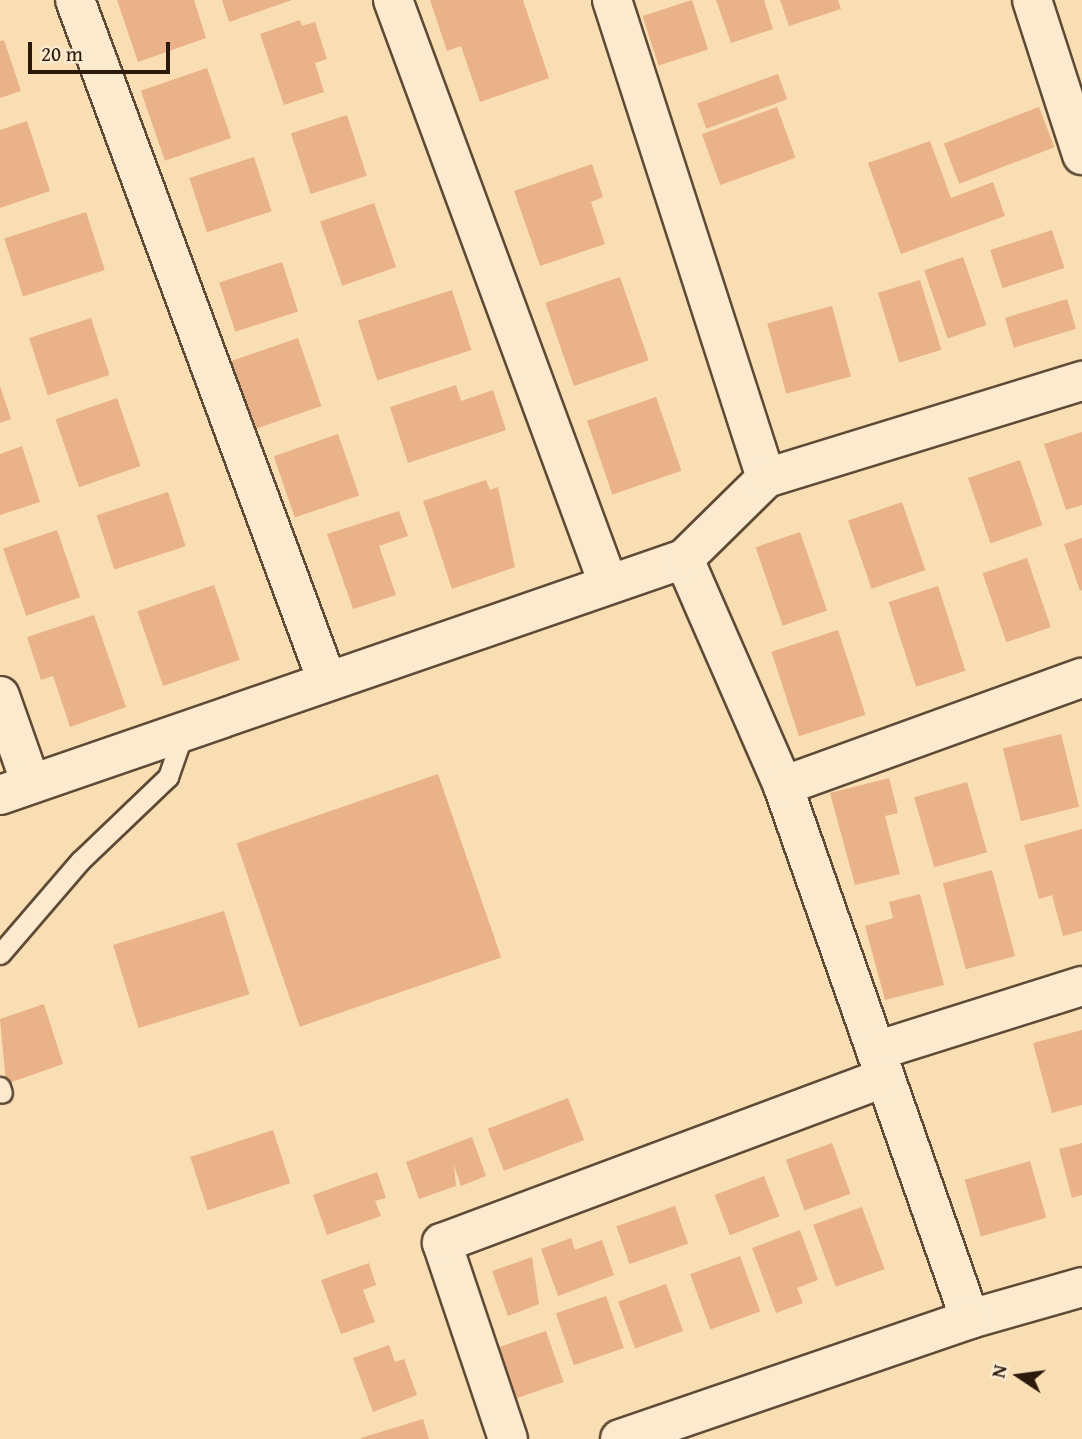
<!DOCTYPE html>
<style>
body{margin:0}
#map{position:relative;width:1082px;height:1439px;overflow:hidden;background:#f9deb3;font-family:"Gentium Book Plus",serif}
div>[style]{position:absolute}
.building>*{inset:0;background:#eab289;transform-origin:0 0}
.roads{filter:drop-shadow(2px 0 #5e4a36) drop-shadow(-2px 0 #5e4a36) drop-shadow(0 2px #5e4a36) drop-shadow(0 -2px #5e4a36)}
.service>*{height:19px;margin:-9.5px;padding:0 9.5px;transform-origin:9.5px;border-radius:9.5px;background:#fbeace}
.minor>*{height:38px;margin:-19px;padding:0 19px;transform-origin:19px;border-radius:19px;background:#fbeace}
span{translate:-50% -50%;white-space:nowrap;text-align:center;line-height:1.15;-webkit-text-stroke:5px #fbeace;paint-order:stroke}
.north{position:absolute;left:984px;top:1341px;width:70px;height:70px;-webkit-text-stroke:5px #fbeace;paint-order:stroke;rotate:283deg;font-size:19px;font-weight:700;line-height:28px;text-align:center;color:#2b190c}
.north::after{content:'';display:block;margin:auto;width:24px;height:32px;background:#2b190c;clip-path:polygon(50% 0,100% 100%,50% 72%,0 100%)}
.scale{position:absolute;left:28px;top:42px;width:142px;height:32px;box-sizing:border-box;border:4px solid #2b190c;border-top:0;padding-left:9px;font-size:21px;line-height:24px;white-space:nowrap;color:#2b190c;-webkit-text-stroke:5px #fbeace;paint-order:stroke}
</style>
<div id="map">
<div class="building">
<div style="clip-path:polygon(117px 0,194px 0,206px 38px,138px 62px)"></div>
<div style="clip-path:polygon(222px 0,292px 0,229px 22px)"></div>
<div style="clip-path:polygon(430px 0,523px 0,549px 78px,480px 102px,461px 46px,447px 51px)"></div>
<div style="left:692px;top:0;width:52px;height:52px;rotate:72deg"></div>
<div style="clip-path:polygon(716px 0,764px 0,773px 29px,731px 43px)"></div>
<div style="clip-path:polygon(780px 0,838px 0,841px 9px,789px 26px)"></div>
<div style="clip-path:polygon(300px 20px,302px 26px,315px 22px,327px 59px,315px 63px,324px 92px,284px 105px,260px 34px)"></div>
<div style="clip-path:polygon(4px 40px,21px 91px,0 98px,0 41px)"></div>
<div style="left:207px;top:68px;width:74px;height:70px;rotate:71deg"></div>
<div style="left:778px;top:74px;width:27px;height:86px;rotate:70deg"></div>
<div style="left:777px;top:107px;width:54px;height:80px;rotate:70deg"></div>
<div style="left:1039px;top:107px;width:43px;height:102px;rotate:69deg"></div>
<div style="left:347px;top:115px;width:64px;height:59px;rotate:72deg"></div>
<div style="clip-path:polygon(27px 121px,50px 191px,0 208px,0 130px)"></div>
<div style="clip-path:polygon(930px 141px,951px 198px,993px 182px,1005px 216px,901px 254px,868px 163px)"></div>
<div style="left:254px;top:157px;width:57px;height:68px;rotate:72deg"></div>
<div style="clip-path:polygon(592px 164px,603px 197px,591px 202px,605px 244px,540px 266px,514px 191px)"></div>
<div style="left:374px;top:203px;width:68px;height:57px;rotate:71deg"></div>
<div style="left:86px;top:212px;width:61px;height:86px;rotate:72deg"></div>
<div style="left:1052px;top:230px;width:40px;height:65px;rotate:72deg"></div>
<div style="left:963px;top:257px;width:72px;height:41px;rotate:71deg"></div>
<div style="left:282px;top:262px;width:52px;height:66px;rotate:72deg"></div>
<div style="left:620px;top:277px;width:88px;height:79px;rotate:71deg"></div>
<div style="left:920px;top:280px;width:73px;height:44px;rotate:73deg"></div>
<div style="left:452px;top:290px;width:63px;height:99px;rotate:72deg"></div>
<div style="left:1067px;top:299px;width:31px;height:65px;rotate:73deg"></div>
<div style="left:832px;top:306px;width:73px;height:67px;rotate:75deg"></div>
<div style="left:91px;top:318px;width:60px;height:65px;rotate:72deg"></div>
<div style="left:298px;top:338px;width:72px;height:71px;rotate:71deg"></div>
<div style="clip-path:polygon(456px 385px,461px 401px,493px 390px,506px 430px,408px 463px,390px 407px)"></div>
<div style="clip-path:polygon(0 386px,11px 419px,0 423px)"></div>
<div style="left:656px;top:397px;width:78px;height:73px;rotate:71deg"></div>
<div style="left:117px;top:398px;width:72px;height:65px;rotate:71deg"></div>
<div style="clip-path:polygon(1082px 432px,1082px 505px,1066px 510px,1044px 444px)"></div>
<div style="left:338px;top:434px;width:65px;height:68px;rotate:71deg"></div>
<div style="clip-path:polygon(22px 446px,40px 502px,0 515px,0 454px)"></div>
<div style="left:1020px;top:460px;width:69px;height:55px;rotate:71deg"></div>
<div style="clip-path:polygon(486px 480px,490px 490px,498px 487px,515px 567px,452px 589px,423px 501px)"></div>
<div style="left:168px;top:492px;width:57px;height:75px;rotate:72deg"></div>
<div style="left:902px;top:502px;width:72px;height:57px;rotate:71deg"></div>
<div style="clip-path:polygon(399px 511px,408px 536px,379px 546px,396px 595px,353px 609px,327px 534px)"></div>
<div style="left:57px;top:530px;width:71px;height:57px;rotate:71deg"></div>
<div style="left:800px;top:532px;width:83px;height:47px;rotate:71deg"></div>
<div style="clip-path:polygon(1082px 538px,1082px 590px,1080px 591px,1064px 544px)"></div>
<div style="left:1027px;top:558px;width:73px;height:47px;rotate:71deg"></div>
<div style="left:214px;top:585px;width:79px;height:81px;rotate:71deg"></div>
<div style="left:938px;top:586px;width:89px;height:52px;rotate:72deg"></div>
<div style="clip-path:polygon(94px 615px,126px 707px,70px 727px,53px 676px,41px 680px,27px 637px)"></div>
<div style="left:838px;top:630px;width:89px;height:70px;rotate:72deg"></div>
<div style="left:1061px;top:734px;width:75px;height:60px;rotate:76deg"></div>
<div style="left:438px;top:774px;width:194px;height:213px;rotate:71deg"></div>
<div style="clip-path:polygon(889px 778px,898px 813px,885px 816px,900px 874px,855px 885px,830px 793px)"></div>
<div style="left:967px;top:782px;width:73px;height:55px;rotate:74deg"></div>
<div style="clip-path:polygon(1082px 829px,1082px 931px,1063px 936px,1052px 895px,1039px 899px,1024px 845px)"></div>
<div style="left:992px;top:870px;width:89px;height:51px;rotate:75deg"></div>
<div style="clip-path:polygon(920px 894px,944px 985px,885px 1000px,865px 926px,893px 918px,889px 902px)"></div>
<div style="left:224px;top:911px;width:87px;height:116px;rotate:73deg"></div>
<div style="clip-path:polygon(44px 1004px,63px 1064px,6px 1084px,0 1019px)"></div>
<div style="clip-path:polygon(1082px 1030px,1082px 1105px,1052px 1113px,1033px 1043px)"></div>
<div style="left:568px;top:1098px;width:45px;height:86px;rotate:69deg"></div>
<div style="left:273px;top:1130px;width:56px;height:87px;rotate:72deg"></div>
<div style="clip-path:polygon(472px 1137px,486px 1176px,461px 1186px,454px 1165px,456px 1186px,419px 1199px,406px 1162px)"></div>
<div style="left:832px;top:1143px;width:54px;height:49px;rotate:70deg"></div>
<div style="clip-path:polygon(1082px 1143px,1082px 1195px,1072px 1198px,1059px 1149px)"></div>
<div style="left:1030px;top:1161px;width:59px;height:68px;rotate:74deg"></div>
<div style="clip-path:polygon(377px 1172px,386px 1198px,375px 1201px,381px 1216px,327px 1235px,313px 1195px)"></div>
<div style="left:764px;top:1176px;width:43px;height:53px;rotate:69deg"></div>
<div style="left:675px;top:1206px;width:40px;height:62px;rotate:71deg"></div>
<div style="left:862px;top:1207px;width:66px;height:52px;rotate:70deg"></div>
<div style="clip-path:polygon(800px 1230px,818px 1280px,797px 1288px,803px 1303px,776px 1313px,752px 1248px)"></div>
<div style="clip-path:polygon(571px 1238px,575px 1250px,602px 1240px,614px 1275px,558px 1296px,541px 1249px)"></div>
<div style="left:740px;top:1256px;width:59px;height:53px;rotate:70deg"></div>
<div style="clip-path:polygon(532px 1257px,539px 1304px,508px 1316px,492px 1271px)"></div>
<div style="clip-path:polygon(369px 1263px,376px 1285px,363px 1290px,375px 1322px,341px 1334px,321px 1280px)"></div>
<div style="left:666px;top:1284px;width:50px;height:51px;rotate:70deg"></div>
<div style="left:606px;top:1296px;width:55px;height:53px;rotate:71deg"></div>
<div style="left:546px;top:1331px;width:54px;height:53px;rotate:71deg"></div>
<div style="clip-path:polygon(389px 1345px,395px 1362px,404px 1359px,417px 1395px,373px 1412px,353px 1358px)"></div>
<div style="clip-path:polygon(423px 1419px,429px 1439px,361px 1439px,361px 1438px)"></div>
</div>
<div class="roads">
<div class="service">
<div style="left:0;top:954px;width:123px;rotate:-49.3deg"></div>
<div style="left:80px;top:861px;width:122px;rotate:-43.7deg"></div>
<div style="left:168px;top:777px;width:49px;rotate:-70.8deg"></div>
<div style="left:0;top:1087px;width:6px;rotate:72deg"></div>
</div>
<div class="minor">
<div style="left:75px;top:0;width:726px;rotate:69.69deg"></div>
<div style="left:393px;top:0;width:621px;rotate:69.76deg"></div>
<div style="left:612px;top:0;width:502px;rotate:72.14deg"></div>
<div style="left:1032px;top:0;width:163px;rotate:72.1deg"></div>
<div style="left:684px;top:559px;width:248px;rotate:66.4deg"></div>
<div style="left:783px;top:786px;width:565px;rotate:70.67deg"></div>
<div style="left:970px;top:1319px;width:116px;rotate:-15.9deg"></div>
<div style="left:0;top:696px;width:93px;rotate:70.6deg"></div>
<div style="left:783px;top:786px;width:318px;rotate:-19.9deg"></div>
<div style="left:0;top:795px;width:724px;rotate:-19.04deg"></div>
<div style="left:684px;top:559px;width:115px;rotate:-44.6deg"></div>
<div style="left:766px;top:478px;width:331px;rotate:-17.1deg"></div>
<div style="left:876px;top:1051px;width:216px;rotate:-17.5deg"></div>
<div style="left:508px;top:1439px;width:207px;rotate:-108.6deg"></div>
<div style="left:442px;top:1243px;width:473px;rotate:-20.5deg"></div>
<div style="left:620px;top:1439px;width:370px;rotate:-18.9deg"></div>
</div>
</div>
<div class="north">N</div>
<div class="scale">20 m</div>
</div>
